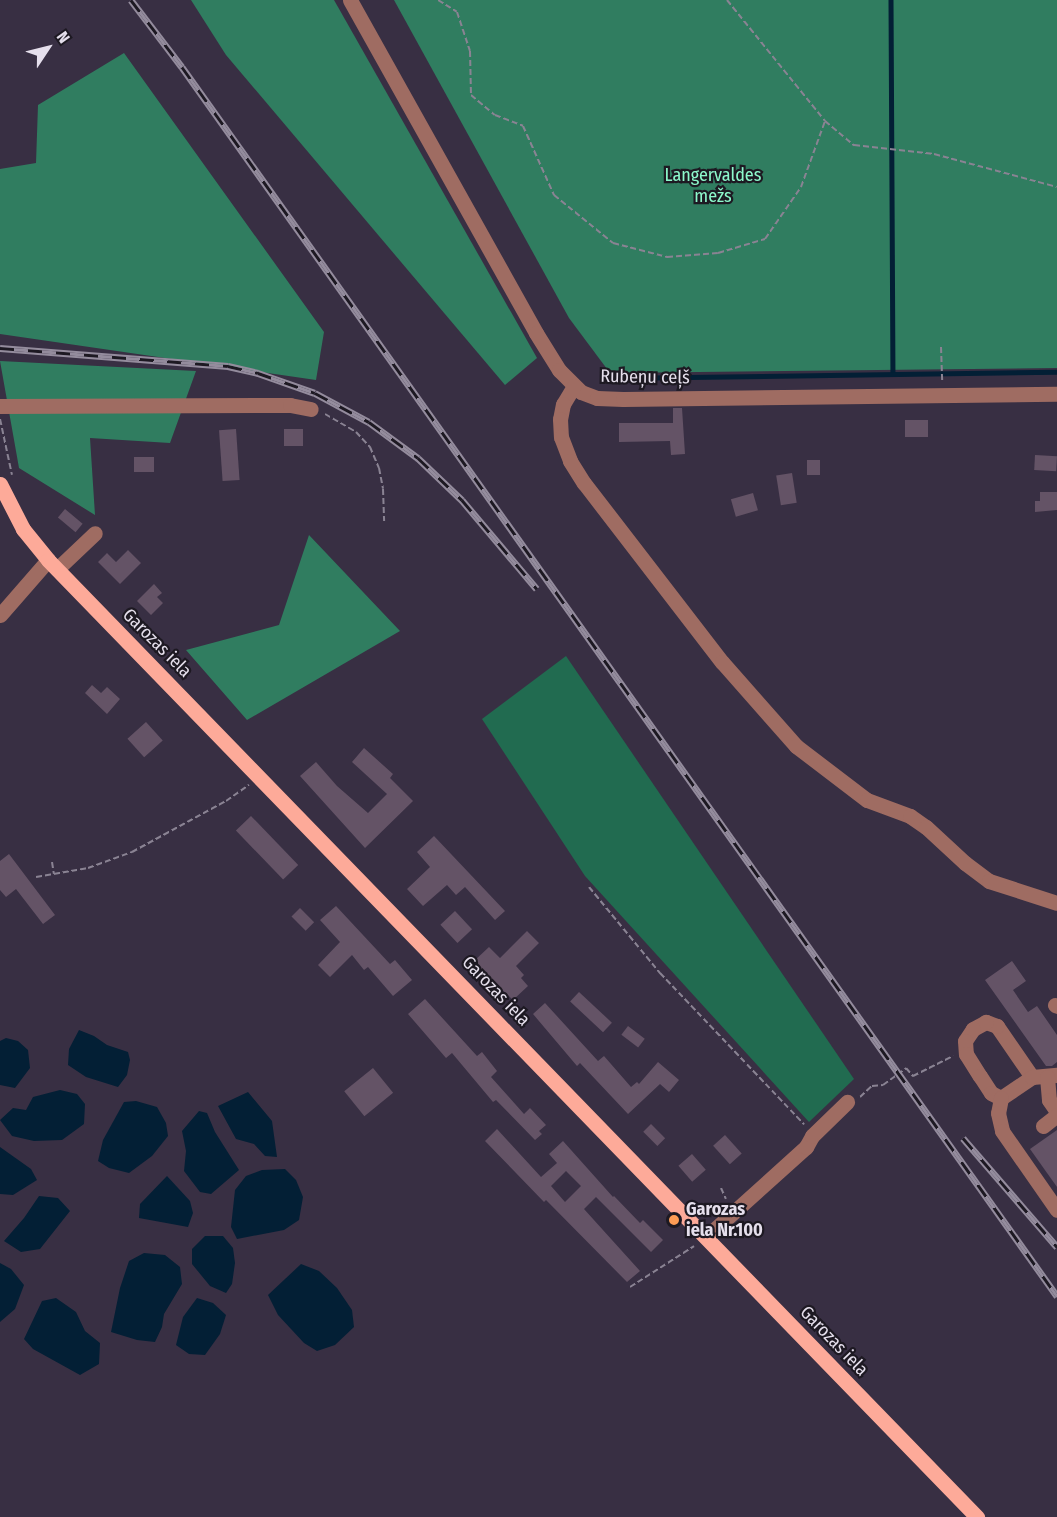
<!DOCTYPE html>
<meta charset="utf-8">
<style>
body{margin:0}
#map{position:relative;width:1057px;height:1517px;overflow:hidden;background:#382f43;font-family:"Fira Sans Condensed",sans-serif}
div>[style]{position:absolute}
.green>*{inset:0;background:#216b50}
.forest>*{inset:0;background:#307d60}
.water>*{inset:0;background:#031f35}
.stream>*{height:4.5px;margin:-2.25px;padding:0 2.25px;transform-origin:2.25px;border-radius:2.25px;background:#031f35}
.building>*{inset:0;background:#645366;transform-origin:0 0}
.path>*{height:2px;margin-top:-1px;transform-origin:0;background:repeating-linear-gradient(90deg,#8a8393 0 6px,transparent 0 9px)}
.minor>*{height:15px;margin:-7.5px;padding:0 7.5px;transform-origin:7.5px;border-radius:7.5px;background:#9f6c62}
.major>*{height:15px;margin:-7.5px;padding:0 7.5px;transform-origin:7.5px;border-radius:7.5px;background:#fdaa99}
.rail>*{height:7px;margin-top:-3.5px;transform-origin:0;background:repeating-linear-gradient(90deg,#1d1922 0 14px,#948c9d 0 28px);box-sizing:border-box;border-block:2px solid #948c9d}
.dots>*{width:16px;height:16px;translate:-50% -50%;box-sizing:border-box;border:3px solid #1d1922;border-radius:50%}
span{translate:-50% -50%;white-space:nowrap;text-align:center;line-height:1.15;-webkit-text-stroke:4.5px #1d1922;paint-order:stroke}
.park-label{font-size:18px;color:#8df9cc}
.street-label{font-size:18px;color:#e5dfec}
.poi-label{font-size:18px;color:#e5dfec;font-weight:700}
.left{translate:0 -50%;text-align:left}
.north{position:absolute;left:18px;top:18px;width:60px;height:60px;-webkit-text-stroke:4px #1d1922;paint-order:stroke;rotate:55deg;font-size:16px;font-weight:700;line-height:24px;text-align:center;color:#e5dfec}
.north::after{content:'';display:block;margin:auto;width:21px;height:27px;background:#e5dfec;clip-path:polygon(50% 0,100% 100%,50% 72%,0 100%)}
</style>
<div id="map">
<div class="green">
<div style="clip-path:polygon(566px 656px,854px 1079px,809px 1122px,585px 876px,482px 719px)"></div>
</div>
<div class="forest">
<div style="clip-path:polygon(191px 0,334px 0,537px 358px,505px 385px,226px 55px)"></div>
<div style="clip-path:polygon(394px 0,1057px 0,1057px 368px,610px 373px,569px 318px)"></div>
<div style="clip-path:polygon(124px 53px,324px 332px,316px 380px,0 334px,0 169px,36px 163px,38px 105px)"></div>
<div style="clip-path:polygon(0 361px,196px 371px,170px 443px,90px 438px,95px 515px,19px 468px)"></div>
<div style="clip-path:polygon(309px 535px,400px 631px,247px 720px,186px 650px,279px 625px)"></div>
</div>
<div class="water">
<div style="clip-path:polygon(79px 1030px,94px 1036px,107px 1045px,128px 1052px,130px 1060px,127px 1075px,118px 1087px,86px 1077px,68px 1065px,69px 1049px)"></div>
<div style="clip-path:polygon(6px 1038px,18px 1041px,28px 1050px,30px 1068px,15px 1088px,0 1085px,0 1041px)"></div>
<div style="clip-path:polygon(60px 1090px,77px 1094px,85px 1104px,84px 1124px,62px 1140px,34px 1141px,12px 1136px,0 1120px,13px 1108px,26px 1110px,33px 1097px)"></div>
<div style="clip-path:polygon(248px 1092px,272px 1121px,277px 1157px,265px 1156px,254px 1144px,236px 1139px,218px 1106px)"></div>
<div style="clip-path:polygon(136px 1101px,157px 1107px,166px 1123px,168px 1136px,152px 1156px,129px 1173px,109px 1168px,98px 1161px,103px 1140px,124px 1102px)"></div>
<div style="clip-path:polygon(199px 1111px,207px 1113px,215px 1132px,239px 1170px,211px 1194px,200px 1192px,184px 1171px,186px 1151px,182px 1131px)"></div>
<div style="clip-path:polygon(0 1147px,31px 1169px,37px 1180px,13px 1195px,0 1194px)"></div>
<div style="clip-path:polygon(285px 1169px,296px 1180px,303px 1197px,299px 1220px,284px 1230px,237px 1239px,231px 1227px,235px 1190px,246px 1176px,262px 1170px)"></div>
<div style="clip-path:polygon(167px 1176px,190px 1201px,193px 1213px,188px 1227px,139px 1218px,140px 1204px)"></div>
<div style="clip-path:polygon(39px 1196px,58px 1198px,70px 1211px,40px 1249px,21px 1252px,4px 1241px,24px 1218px)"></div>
<div style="clip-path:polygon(205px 1236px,223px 1236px,233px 1248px,235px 1263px,232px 1284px,226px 1293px,210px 1286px,192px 1264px,192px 1249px)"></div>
<div style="clip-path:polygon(144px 1253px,165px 1255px,180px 1267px,182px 1284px,164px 1314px,162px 1327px,155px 1342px,137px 1340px,111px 1332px,120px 1288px,129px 1261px)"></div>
<div style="clip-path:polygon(0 1263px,11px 1269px,24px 1285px,15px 1309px,0 1322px)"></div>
<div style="clip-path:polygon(301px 1264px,319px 1271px,337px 1288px,352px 1310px,354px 1327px,335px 1345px,317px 1351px,304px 1343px,278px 1315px,268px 1295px)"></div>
<div style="clip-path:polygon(56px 1298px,76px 1312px,85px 1331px,100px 1343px,99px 1364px,80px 1375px,33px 1349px,24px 1339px,42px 1301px)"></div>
<div style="clip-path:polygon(197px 1298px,213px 1303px,226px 1315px,220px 1334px,205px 1355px,189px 1354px,176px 1345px,183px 1317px)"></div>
</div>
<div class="stream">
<div style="left:891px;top:0;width:374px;rotate:89.7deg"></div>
<div style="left:612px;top:378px;width:445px;rotate:-0.8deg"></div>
</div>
<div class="building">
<div style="clip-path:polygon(673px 408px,682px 408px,685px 454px,671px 455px,670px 441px,619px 442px,619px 423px,673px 423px)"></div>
<div style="left:928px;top:420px;width:17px;height:23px;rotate:90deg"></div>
<div style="left:236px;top:429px;width:51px;height:17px;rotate:86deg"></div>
<div style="left:284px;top:429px;width:19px;height:17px"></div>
<div style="left:1035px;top:455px;width:22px;height:15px;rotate:3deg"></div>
<div style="left:154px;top:457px;width:15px;height:20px;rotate:90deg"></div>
<div style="left:807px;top:460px;width:13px;height:15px"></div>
<div style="left:792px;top:473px;width:30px;height:16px;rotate:81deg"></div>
<div style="clip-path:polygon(1040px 492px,1057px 492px,1057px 510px,1035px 512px,1035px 501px,1040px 501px)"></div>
<div style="left:753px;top:493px;width:18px;height:23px;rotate:74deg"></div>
<div style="left:65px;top:509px;width:23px;height:11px;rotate:40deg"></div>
<div style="clip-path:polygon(128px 550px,141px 563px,120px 584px,98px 562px,107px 553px,116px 562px)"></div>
<div style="clip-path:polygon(154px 584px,162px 593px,157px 597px,163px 603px,151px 615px,137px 601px)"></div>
<div style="clip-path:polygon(92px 685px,101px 693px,107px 687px,120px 699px,107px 714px,85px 693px)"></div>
<div style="left:146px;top:722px;width:25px;height:25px;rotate:48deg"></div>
<div style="clip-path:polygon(364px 748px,393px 774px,390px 778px,413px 801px,365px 848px,300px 776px,316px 762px,337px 786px,368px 813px,387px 794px,352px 762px)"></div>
<div style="left:251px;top:816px;width:68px;height:21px;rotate:46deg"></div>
<div style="clip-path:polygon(434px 836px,505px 911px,495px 920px,465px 887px,456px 895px,447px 885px,423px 906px,407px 889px,430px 867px,417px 852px)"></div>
<div style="clip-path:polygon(9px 854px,55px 915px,43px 924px,16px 889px,6px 897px,0 890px,0 861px)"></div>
<div style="clip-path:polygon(336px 906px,390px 964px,395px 960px,412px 980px,393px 996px,368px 967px,364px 970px,352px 955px,330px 977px,318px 965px,340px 942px,320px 920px)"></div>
<div style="left:300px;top:908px;width:20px;height:12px;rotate:45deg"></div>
<div style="left:455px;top:911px;width:25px;height:20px;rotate:47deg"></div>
<div style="clip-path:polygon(527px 931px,539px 943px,516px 966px,524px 975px,521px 978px,528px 986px,513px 1000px,473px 962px,489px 947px,500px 958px)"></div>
<div style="clip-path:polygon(1012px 961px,1026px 981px,1013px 990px,1028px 1012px,1037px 1006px,1057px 1035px,1057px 1062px,1052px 1066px,1046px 1066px,985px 980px)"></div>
<div style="left:579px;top:992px;width:45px;height:13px;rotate:43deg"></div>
<div style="clip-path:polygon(425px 999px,477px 1056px,482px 1052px,497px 1071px,491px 1077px,524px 1114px,530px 1108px,546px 1125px,539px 1131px,542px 1134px,535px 1140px,496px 1100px,493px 1102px,452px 1053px,446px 1058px,408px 1014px)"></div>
<div style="clip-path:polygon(545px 1003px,598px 1061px,604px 1056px,631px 1087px,637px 1082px,639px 1084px,658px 1062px,679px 1080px,669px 1092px,660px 1084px,628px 1114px,580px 1063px,577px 1066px,533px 1014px)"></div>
<div style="left:628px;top:1026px;width:21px;height:11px;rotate:37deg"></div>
<div style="left:373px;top:1068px;width:32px;height:37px;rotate:51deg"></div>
<div style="left:651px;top:1124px;width:20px;height:11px;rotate:45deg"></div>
<div style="clip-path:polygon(evenodd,497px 1129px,541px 1177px,557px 1163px,549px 1154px,563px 1141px,613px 1197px,614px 1196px,640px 1223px,643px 1220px,663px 1240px,651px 1252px,596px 1197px,584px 1209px,640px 1271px,627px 1282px,546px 1200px,544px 1202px,485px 1141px,497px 1129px,566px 1171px,581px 1186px,565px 1202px,551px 1186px,566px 1171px)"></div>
<div style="clip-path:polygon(1057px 1130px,1057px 1187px,1030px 1149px)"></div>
<div style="left:725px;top:1135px;width:25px;height:16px;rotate:48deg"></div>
<div style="left:692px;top:1154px;width:21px;height:18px;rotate:49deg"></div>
</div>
<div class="path">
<div style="left:438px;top:0;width:22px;rotate:32deg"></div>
<div style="left:457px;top:12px;width:41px;rotate:71.6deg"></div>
<div style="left:470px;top:51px;width:44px;rotate:88.7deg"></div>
<div style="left:471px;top:95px;width:31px;rotate:40deg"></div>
<div style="left:495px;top:115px;width:30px;rotate:21deg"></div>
<div style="left:523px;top:126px;width:76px;rotate:65.8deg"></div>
<div style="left:554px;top:195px;width:76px;rotate:39.1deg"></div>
<div style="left:613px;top:243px;width:56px;rotate:14.5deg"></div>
<div style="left:667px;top:257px;width:51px;rotate:-4.5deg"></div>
<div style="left:718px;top:253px;width:49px;rotate:-16.6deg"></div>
<div style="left:765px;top:239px;width:63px;rotate:-55.3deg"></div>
<div style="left:801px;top:187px;width:70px;rotate:-70deg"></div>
<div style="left:727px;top:0;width:156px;rotate:51deg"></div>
<div style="left:825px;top:121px;width:38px;rotate:40deg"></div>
<div style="left:854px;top:145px;width:81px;rotate:6.4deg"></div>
<div style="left:934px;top:154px;width:127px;rotate:15deg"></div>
<div style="left:941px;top:347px;width:33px;rotate:88deg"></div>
<div style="left:325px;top:414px;width:36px;rotate:30deg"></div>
<div style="left:356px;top:432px;width:21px;rotate:47deg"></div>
<div style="left:370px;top:447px;width:23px;rotate:67deg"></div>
<div style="left:379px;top:468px;width:21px;rotate:79deg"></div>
<div style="left:383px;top:489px;width:32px;rotate:88deg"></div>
<div style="left:0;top:419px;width:57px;rotate:77.9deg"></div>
<div style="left:52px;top:862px;width:12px;rotate:81deg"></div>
<div style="left:36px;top:877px;width:53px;rotate:-9.8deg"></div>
<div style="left:88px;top:868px;width:47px;rotate:-20deg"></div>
<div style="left:132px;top:852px;width:107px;rotate:-28.5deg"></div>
<div style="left:226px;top:801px;width:28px;rotate:-35deg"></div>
<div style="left:589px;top:887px;width:112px;rotate:50.5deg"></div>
<div style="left:660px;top:973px;width:209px;rotate:46.4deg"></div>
<div style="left:860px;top:1097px;width:16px;rotate:-43deg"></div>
<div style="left:872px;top:1086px;width:11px;rotate:-5deg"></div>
<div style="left:883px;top:1085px;width:29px;rotate:-36deg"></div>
<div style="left:906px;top:1068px;width:11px;rotate:49deg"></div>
<div style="left:913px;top:1076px;width:45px;rotate:-26.6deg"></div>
<div style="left:721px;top:1188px;width:12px;rotate:66deg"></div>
<div style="left:630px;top:1287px;width:76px;rotate:-32.6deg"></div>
</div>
<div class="minor">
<div style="left:350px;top:0;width:381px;rotate:60.8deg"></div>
<div style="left:536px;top:333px;width:44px;rotate:58.1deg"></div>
<div style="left:559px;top:370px;width:31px;rotate:45deg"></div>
<div style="left:581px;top:392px;width:17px;rotate:21deg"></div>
<div style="left:597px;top:398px;width:26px;rotate:2deg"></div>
<div style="left:623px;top:399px;width:434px;rotate:-0.7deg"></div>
<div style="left:574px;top:386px;width:21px;rotate:121deg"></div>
<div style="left:563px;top:404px;width:15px;rotate:101deg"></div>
<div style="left:560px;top:419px;width:18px;rotate:87deg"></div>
<div style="left:561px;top:437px;width:26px;rotate:69deg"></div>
<div style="left:570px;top:461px;width:26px;rotate:58deg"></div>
<div style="left:584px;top:483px;width:226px;rotate:52.4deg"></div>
<div style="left:722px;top:662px;width:112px;rotate:48.6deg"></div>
<div style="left:796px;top:746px;width:89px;rotate:37.3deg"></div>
<div style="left:867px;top:800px;width:46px;rotate:20.4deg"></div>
<div style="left:910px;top:816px;width:19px;rotate:35deg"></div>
<div style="left:926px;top:827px;width:53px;rotate:42.7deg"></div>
<div style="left:965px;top:863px;width:30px;rotate:37deg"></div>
<div style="left:989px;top:881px;width:71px;rotate:17.9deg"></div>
<div style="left:0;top:406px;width:290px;rotate:-0.2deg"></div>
<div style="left:290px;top:405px;width:21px;rotate:11deg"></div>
<div style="left:57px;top:569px;width:52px;rotate:-43.5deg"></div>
<div style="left:0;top:615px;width:73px;rotate:-48.9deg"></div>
<div style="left:1055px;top:1005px;width:2px;rotate:27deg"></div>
<div style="left:1032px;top:1077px;width:62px;rotate:-124.5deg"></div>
<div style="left:997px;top:1026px;width:12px;rotate:-160deg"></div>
<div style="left:986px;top:1022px;width:15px;rotate:152deg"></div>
<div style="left:973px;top:1029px;width:14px;rotate:124deg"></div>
<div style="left:965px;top:1041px;width:13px;rotate:86deg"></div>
<div style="left:966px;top:1054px;width:26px;rotate:58deg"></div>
<div style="left:980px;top:1076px;width:20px;rotate:57deg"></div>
<div style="left:991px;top:1093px;width:11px;rotate:27deg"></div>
<div style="left:1001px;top:1098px;width:37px;rotate:-34deg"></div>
<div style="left:1032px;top:1077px;width:25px;rotate:-5deg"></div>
<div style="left:1047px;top:1077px;width:23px;rotate:85deg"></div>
<div style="left:1049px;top:1100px;width:14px;rotate:56deg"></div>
<div style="left:1001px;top:1098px;width:15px;rotate:101deg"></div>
<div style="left:998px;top:1113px;width:18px;rotate:77deg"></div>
<div style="left:1002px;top:1131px;width:96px;rotate:55.2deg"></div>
<div style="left:1043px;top:1126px;width:18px;rotate:-38deg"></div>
<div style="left:706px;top:1237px;width:135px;rotate:-42deg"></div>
<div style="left:806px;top:1147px;width:13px;rotate:-61deg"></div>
<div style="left:812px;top:1136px;width:49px;rotate:-44.2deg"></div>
</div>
<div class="major">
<div style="left:0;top:484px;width:51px;rotate:62.9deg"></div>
<div style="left:23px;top:529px;width:40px;rotate:51deg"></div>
<div style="left:48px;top:560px;width:1334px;rotate:45.85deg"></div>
</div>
<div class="rail">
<div style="left:131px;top:0;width:84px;rotate:52.7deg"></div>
<div style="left:182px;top:67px;width:1509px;rotate:54.55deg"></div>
<div style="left:0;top:348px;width:229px;rotate:4.5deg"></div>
<div style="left:228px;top:366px;width:31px;rotate:13deg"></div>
<div style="left:258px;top:373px;width:60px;rotate:19.3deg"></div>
<div style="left:315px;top:393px;width:61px;rotate:28.2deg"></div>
<div style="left:369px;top:422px;width:61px;rotate:36.3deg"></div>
<div style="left:418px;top:458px;width:61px;rotate:43.7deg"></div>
<div style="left:462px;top:500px;width:116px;rotate:49.9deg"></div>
<div style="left:963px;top:1138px;width:144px;rotate:49.2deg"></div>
</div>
<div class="dots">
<div style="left:674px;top:1220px;background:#fd9c55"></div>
</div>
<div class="park-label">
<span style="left:713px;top:186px">Langervaldes<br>mežs</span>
</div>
<div class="street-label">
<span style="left:645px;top:377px;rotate:1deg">Rubeņu ceļš</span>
<span style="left:157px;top:643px;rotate:45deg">Garozas iela</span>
<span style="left:496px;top:991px;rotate:46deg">Garozas iela</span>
<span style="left:834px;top:1341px;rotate:46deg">Garozas iela</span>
</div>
<div class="poi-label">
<span class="left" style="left:686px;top:1220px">Garozas<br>iela Nr.100</span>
</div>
<div class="north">N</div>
</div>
